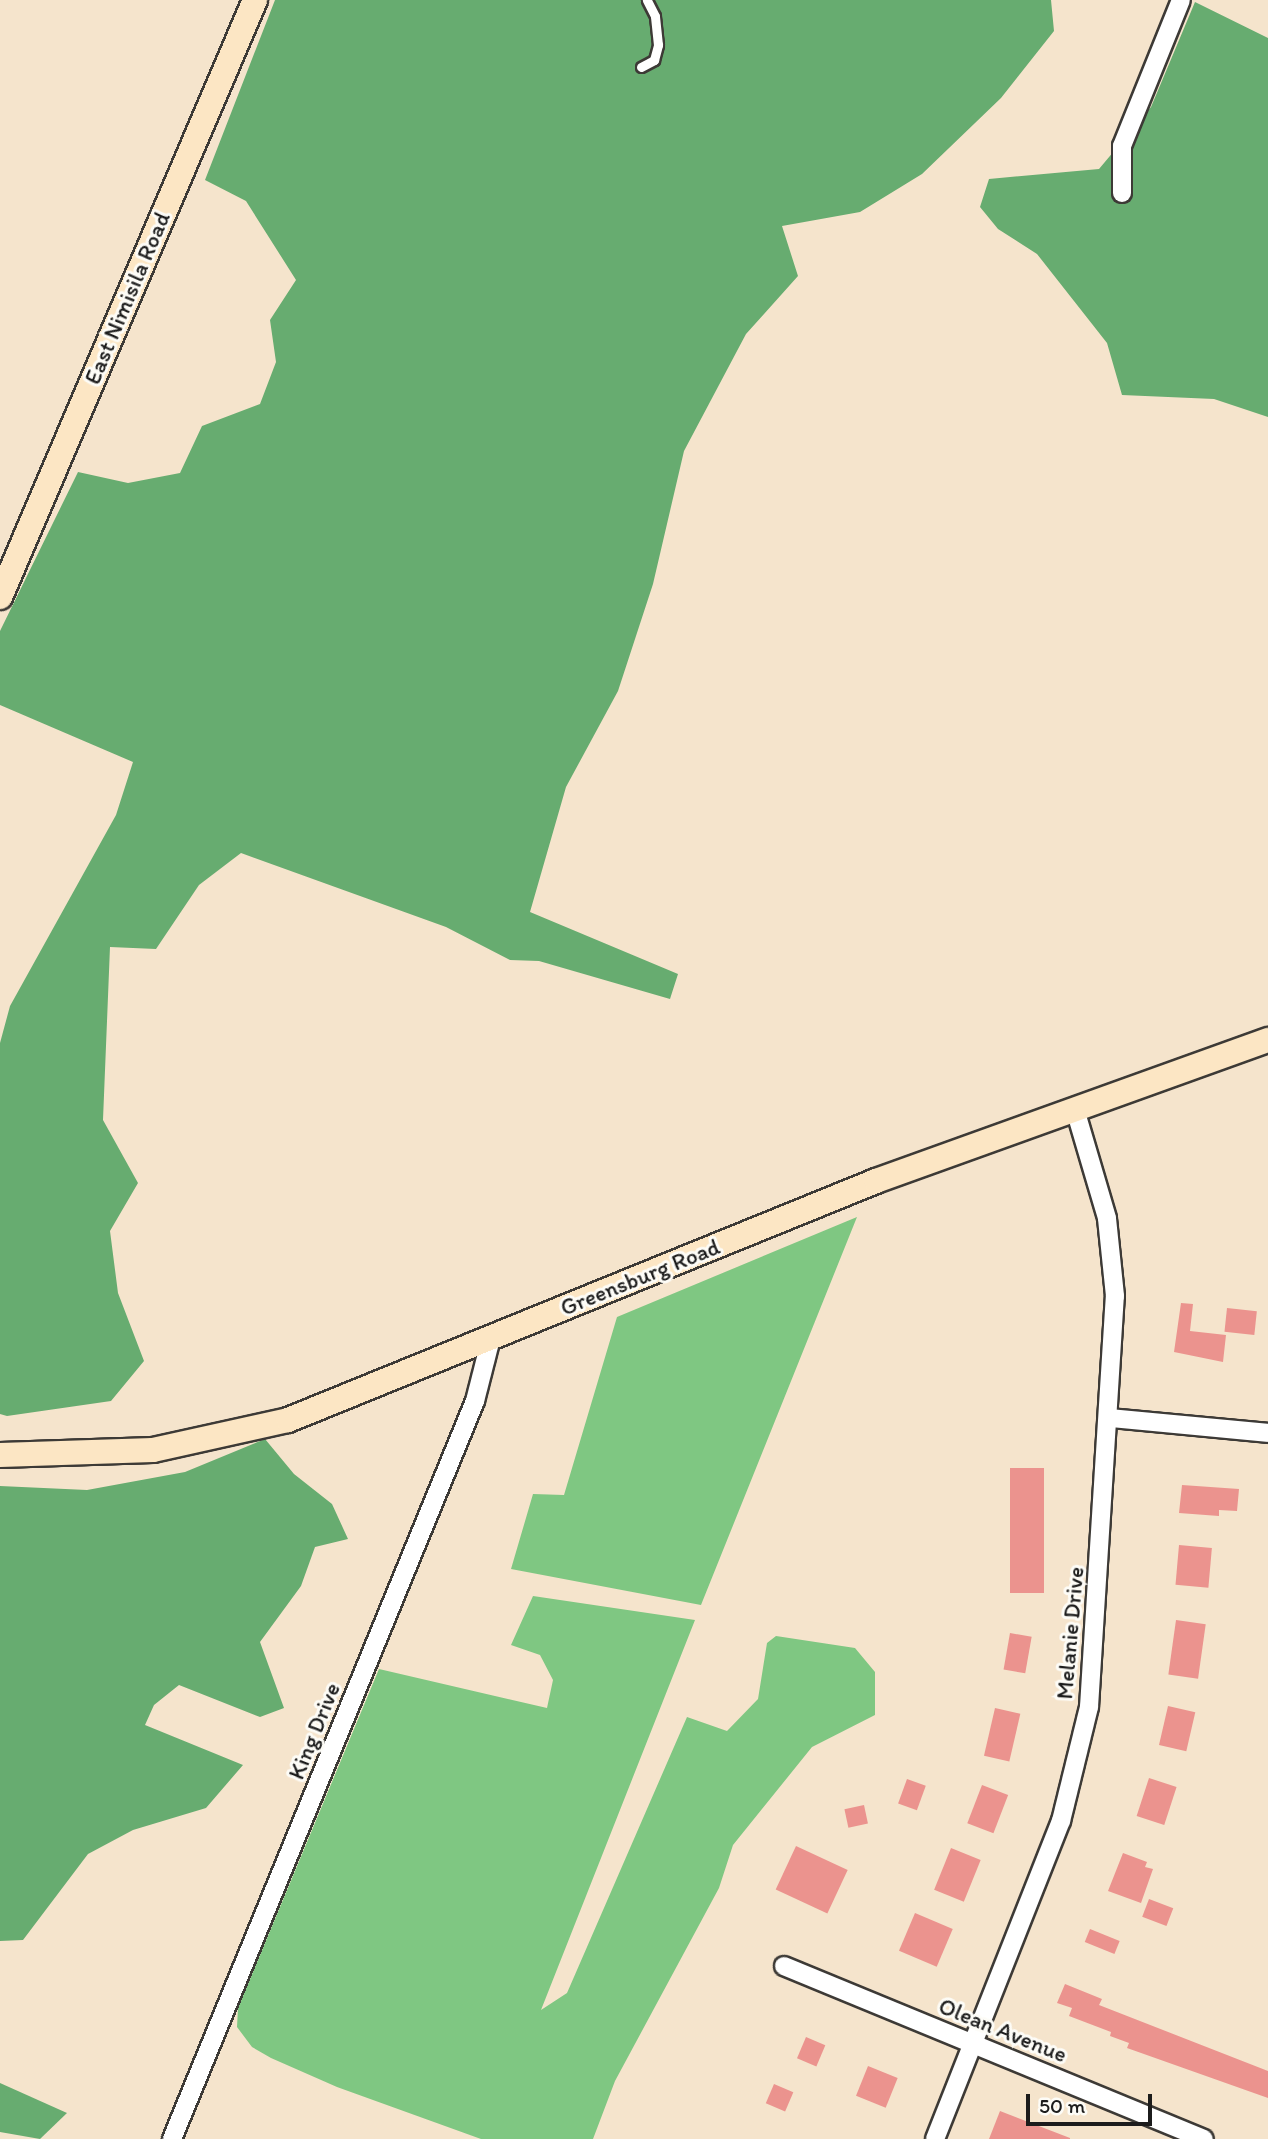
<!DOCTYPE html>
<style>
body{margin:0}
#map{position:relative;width:1268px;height:2139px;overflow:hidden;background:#f5e4cc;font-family:Itim,sans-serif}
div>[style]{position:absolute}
.green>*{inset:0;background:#7fc782}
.forest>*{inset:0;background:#67ac70}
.building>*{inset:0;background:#eb938e;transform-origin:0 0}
.roads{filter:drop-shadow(2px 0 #3d3a36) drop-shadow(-2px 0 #3d3a36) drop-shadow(0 2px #3d3a36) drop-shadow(0 -2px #3d3a36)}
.lane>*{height:9px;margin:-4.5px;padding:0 4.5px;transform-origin:4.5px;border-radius:4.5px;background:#fff}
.street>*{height:18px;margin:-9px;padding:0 9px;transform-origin:9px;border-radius:9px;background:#fff}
.secondary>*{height:24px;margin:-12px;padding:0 12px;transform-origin:12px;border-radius:12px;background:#fce6c4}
span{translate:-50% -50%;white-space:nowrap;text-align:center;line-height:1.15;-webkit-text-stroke:6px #fdfcf7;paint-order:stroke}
.street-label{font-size:23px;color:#1c1c1c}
.scale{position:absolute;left:1026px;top:2094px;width:126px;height:32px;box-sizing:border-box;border:4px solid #1c1c1c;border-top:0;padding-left:9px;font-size:21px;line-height:24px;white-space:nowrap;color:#1c1c1c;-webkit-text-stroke:5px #fdfcf7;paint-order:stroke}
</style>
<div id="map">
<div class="green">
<div style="clip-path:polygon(857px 1217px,701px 1605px,511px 1569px,533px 1494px,564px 1495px,617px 1317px)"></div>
<div style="clip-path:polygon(533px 1596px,695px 1620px,541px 2010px,567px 1993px,687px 1717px,727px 1731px,758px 1699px,767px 1643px,776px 1636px,855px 1648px,875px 1672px,875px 1715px,812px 1747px,733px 1845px,719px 1888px,615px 2081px,593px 2139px,481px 2139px,337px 2087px,271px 2058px,252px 2047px,237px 2027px,238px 2008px,379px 1669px,547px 1708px,553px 1680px,540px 1655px,511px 1645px)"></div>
</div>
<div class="forest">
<div style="clip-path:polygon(275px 0,1051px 0,1054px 31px,1001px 98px,922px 174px,860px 212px,782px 226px,798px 276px,746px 334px,684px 451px,653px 584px,618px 691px,566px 787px,530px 912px,678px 974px,670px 999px,539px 961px,510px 960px,446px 927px,241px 853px,199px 885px,156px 949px,110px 947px,103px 1120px,138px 1183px,110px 1231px,118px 1293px,144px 1361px,111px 1401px,7px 1416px,0 1414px,0 1043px,10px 1006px,116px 815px,133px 762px,0 705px,0 631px,78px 472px,128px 483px,180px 473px,202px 426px,260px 404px,276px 362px,270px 320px,296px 280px,246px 201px,205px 180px)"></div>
<div style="clip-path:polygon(1195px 2px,1268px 38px,1268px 417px,1214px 399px,1122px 395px,1107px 343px,1037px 254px,998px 229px,980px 207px,989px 179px,1099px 169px,1151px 107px)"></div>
<div style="clip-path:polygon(265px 1439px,294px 1474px,332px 1504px,348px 1539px,315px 1547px,301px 1586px,260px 1642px,284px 1708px,260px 1717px,179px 1685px,154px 1705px,145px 1725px,243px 1765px,206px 1808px,133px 1830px,88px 1854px,23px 1940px,0 1941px,0 1486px,87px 1490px,185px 1472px)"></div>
<div style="clip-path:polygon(0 2083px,67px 2113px,40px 2139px,0 2132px)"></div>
</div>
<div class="building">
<div style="clip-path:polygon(1181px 1303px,1193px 1304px,1190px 1331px,1226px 1335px,1223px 1362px,1174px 1352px)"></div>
<div style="left:1227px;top:1308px;width:30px;height:24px;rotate:6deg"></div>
<div style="left:1010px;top:1468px;width:34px;height:125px"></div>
<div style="clip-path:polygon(1182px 1485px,1239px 1489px,1237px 1511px,1219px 1510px,1219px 1516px,1179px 1513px)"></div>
<div style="left:1179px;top:1545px;width:33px;height:40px;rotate:5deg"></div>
<div style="left:1176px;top:1620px;width:30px;height:55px;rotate:8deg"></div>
<div style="left:1010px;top:1633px;width:22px;height:37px;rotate:10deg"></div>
<div style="left:1168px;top:1706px;width:28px;height:40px;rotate:13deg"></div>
<div style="left:995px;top:1708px;width:26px;height:49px;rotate:13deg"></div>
<div style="left:1149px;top:1778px;width:29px;height:40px;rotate:18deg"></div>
<div style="left:907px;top:1779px;width:20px;height:26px;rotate:20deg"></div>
<div style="left:982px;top:1785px;width:28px;height:41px;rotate:21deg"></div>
<div style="left:864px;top:1805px;width:19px;height:20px;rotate:78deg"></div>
<div style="left:796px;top:1846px;width:57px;height:48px;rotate:25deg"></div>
<div style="left:951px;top:1848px;width:32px;height:45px;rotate:22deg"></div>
<div style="clip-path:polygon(1123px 1853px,1147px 1862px,1145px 1867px,1153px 1869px,1141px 1903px,1108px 1891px)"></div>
<div style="left:1149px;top:1899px;width:26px;height:19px;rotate:21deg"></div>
<div style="left:915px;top:1913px;width:41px;height:41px;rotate:23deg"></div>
<div style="left:1090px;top:1929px;width:32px;height:14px;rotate:22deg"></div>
<div style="clip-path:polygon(1065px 1984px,1102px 1999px,1099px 2005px,1268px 2071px,1268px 2098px,1127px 2048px,1129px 2043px,1110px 2036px,1111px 2032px,1069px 2016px,1072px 2008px,1057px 2003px)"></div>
<div style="left:806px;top:2037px;width:21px;height:23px;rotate:23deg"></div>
<div style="left:868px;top:2066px;width:32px;height:32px;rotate:22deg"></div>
<div style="left:774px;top:2084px;width:21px;height:21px;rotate:23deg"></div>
<div style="clip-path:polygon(1000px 2111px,1070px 2138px,1070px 2139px,989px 2139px)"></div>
</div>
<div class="roads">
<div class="lane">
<div style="left:641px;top:67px;width:15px;rotate:-28deg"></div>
<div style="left:654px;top:60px;width:16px;rotate:-75deg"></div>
<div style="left:658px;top:45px;width:29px;rotate:-96deg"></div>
<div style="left:655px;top:16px;width:18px;rotate:-117deg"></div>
</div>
<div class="street">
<div style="left:1122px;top:193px;width:47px;rotate:-90deg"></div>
<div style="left:1122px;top:146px;width:157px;rotate:-68deg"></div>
<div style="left:1110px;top:1418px;width:159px;rotate:5.4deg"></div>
<div style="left:784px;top:1966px;width:454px;rotate:22.4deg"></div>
<div style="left:172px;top:2139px;width:798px;rotate:-67.68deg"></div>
<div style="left:475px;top:1401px;width:65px;rotate:-75.7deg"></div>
<div style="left:935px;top:2139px;width:342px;rotate:-68.4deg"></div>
<div style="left:1061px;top:1821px;width:117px;rotate:-76.2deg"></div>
<div style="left:1089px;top:1707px;width:412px;rotate:-86.4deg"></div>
<div style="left:1115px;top:1296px;width:78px;rotate:-95.9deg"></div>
<div style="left:1107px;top:1218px;width:114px;rotate:-106.4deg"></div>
</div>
<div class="secondary">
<div style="left:0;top:597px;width:649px;rotate:-66.87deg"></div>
<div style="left:0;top:1455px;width:153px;rotate:-1.9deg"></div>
<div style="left:153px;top:1450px;width:138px;rotate:-12.5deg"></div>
<div style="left:288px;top:1420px;width:635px;rotate:-22.12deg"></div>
<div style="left:876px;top:1181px;width:417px;rotate:-19.8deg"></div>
</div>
</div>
<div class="street-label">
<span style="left:127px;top:298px;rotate:-67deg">East Nimisila Road</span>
<span style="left:640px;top:1277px;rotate:-22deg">Greensburg Road</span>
<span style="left:1070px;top:1633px;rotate:-85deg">Melanie Drive</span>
<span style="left:314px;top:1731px;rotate:-68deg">King Drive</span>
<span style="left:1003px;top:2030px;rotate:22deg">Olean Avenue</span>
</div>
<div class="scale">50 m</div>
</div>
